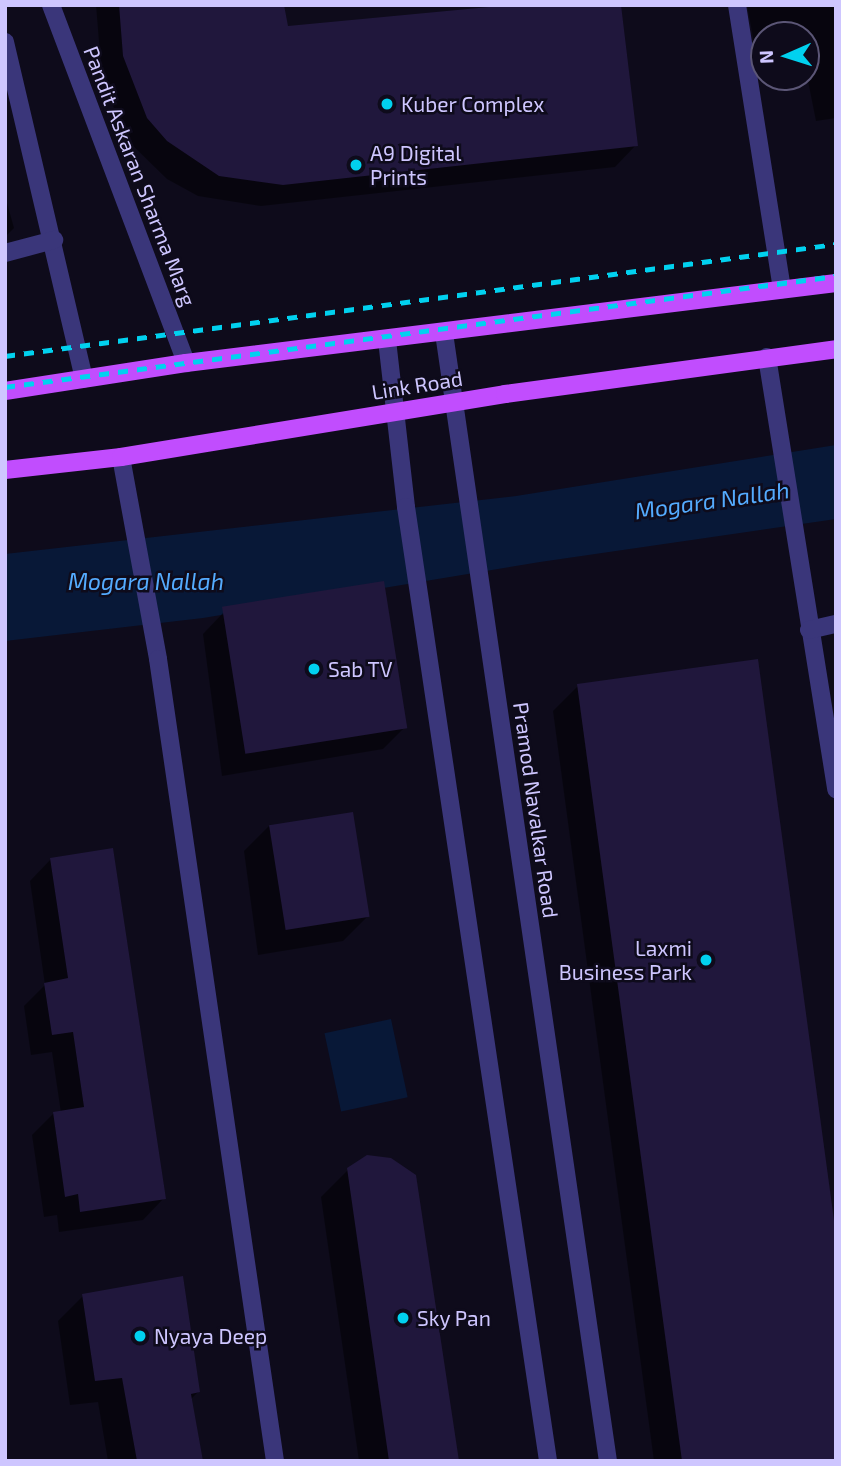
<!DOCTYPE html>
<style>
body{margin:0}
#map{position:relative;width:841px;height:1466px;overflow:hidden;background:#0e0b1b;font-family:"Exo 2",sans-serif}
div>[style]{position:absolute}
.water>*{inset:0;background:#081837;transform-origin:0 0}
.shadow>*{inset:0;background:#0007}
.building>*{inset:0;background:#20173c;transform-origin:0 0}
.service>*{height:18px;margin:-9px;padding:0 9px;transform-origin:9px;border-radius:9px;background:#3a367a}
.minor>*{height:18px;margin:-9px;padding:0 9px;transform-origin:9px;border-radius:9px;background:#3a367a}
.tertiary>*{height:18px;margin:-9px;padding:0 9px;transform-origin:9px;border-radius:9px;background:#3a367a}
.primary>*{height:18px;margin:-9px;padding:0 9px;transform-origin:9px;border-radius:9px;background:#c14dfe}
.rail>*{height:5px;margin-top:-2.5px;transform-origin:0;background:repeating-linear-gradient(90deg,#01d1ef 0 10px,transparent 0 19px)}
.dots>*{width:19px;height:19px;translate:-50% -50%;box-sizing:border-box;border:4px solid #0e0b1b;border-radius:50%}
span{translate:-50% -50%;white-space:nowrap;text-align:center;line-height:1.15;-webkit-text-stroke:5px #0e0b1b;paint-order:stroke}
.poi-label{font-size:21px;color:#cec6ff}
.left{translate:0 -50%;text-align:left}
.right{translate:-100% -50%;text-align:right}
.street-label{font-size:21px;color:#cec6ff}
.water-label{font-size:23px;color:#54abfe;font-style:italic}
.frame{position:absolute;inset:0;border:7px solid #cec6ff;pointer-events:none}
.north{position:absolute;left:750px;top:21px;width:70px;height:70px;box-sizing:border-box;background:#0e0b1b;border:2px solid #5b5676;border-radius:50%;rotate:267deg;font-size:19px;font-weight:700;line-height:28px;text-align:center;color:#cec6ff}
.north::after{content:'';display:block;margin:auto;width:24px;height:32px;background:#01d1ef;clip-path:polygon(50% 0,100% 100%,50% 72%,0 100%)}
</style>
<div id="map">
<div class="water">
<div style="clip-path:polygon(836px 445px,836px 519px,540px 562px,203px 618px,5px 641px,5px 554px,516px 496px)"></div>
<div style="left:391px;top:1019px;width:80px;height:68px;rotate:78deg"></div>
</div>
<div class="shadow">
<div style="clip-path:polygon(96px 5px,282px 5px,286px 28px,636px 145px,615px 167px,261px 206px,198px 196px,167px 179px,126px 139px,102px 78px)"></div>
<div style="clip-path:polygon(747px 5px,836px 5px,836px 118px,816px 121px,806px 71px,806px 35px,764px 35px,764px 77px,776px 77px,761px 80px)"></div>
<div style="clip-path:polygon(5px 196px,14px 228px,5px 237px)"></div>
<div style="clip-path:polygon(224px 612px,404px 728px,383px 749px,222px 776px,203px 634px)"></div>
<div style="clip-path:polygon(578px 686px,836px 1461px,654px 1461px,553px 711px)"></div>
<div style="clip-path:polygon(269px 826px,368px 916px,343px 941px,258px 955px,244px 851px)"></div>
<div style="clip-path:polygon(51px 859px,164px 1198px,143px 1220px,59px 1232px,57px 1215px,44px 1217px,32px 1135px,53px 1114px,61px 1113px,52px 1052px,31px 1055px,24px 1006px,45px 985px,30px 881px)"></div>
<div style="clip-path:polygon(348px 1170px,457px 1461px,359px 1461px,321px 1197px)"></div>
<div style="clip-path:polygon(83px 1296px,198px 1392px,190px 1400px,201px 1461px,108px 1461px,98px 1402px,70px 1405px,58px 1321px)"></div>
</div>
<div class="building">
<div style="clip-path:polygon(119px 5px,284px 5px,288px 26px,510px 5px,621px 5px,638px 146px,283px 185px,219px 176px,167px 141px,147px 118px,123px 56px)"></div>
<div style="left:384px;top:581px;width:149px;height:164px;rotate:81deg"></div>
<div style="clip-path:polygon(758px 659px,836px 1235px,836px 1461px,682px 1461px,577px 684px)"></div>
<div style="left:353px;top:812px;width:106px;height:85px;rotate:81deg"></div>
<div style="clip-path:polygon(113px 848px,166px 1199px,80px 1212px,78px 1194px,65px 1197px,53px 1112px,84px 1107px,73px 1032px,52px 1035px,44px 983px,68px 978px,50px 858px)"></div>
<div style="clip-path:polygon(367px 1155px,391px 1158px,416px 1175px,459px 1461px,389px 1461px,347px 1168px)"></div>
<div style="clip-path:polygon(183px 1276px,200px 1392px,191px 1394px,203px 1461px,137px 1461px,122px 1378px,95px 1381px,82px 1294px)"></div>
</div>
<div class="service">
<div style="left:737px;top:5px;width:288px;rotate:81deg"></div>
<div style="left:5px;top:42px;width:346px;rotate:76.8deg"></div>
<div style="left:5px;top:253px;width:51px;rotate:-14.9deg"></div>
<div style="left:767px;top:357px;width:438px;rotate:80.9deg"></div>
<div style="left:809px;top:630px;width:28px;rotate:-13deg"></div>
</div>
<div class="minor">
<div style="left:51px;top:5px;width:383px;rotate:69.3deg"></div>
<div style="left:121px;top:457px;width:205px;rotate:79.6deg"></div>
<div style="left:158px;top:659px;width:810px;rotate:81.7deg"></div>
</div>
<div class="tertiary">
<div style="left:444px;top:333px;width:1140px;rotate:81.73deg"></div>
<div style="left:387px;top:340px;width:168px;rotate:83.5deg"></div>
<div style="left:406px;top:507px;width:965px;rotate:81.53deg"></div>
</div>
<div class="primary">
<div style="left:5px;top:391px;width:183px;rotate:-8.8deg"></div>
<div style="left:186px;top:363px;width:655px;rotate:-7.02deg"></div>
<div style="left:5px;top:470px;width:117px;rotate:-6.4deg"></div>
<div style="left:121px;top:457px;width:389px;rotate:-9.3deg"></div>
<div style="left:505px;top:394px;width:334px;rotate:-7.7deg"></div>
</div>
<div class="rail">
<div style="left:5px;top:356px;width:839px;rotate:-7.68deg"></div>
<div style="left:5px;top:387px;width:838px;rotate:-7.61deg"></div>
</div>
<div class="dots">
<div style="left:387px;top:104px;background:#01d1ef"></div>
<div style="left:356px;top:165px;background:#01d1ef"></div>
<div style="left:314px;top:669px;background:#01d1ef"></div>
<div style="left:706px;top:960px;background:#01d1ef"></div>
<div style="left:403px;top:1318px;background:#01d1ef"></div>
<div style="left:140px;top:1336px;background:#01d1ef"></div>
</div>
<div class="poi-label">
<span class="left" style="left:401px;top:104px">Kuber Complex</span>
<span class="left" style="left:370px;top:165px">A9 Digital<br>Prints</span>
<span class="left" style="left:328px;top:669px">Sab TV</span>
<span class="right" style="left:692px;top:960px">Laxmi<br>Business Park</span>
<span class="left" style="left:417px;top:1318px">Sky Pan</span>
<span class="left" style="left:154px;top:1336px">Nyaya Deep</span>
</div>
<div class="street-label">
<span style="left:140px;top:176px;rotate:69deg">Pandit Askaran Sharma Marg</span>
<span style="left:417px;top:385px;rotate:-9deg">Link Road</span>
<span style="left:536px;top:810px;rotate:82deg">Pramod Navalkar Road</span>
</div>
<div class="water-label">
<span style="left:712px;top:500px;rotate:-8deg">Mogara Nallah</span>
<span style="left:146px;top:581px">Mogara Nallah</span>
</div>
<div class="frame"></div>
<div class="north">N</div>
</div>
